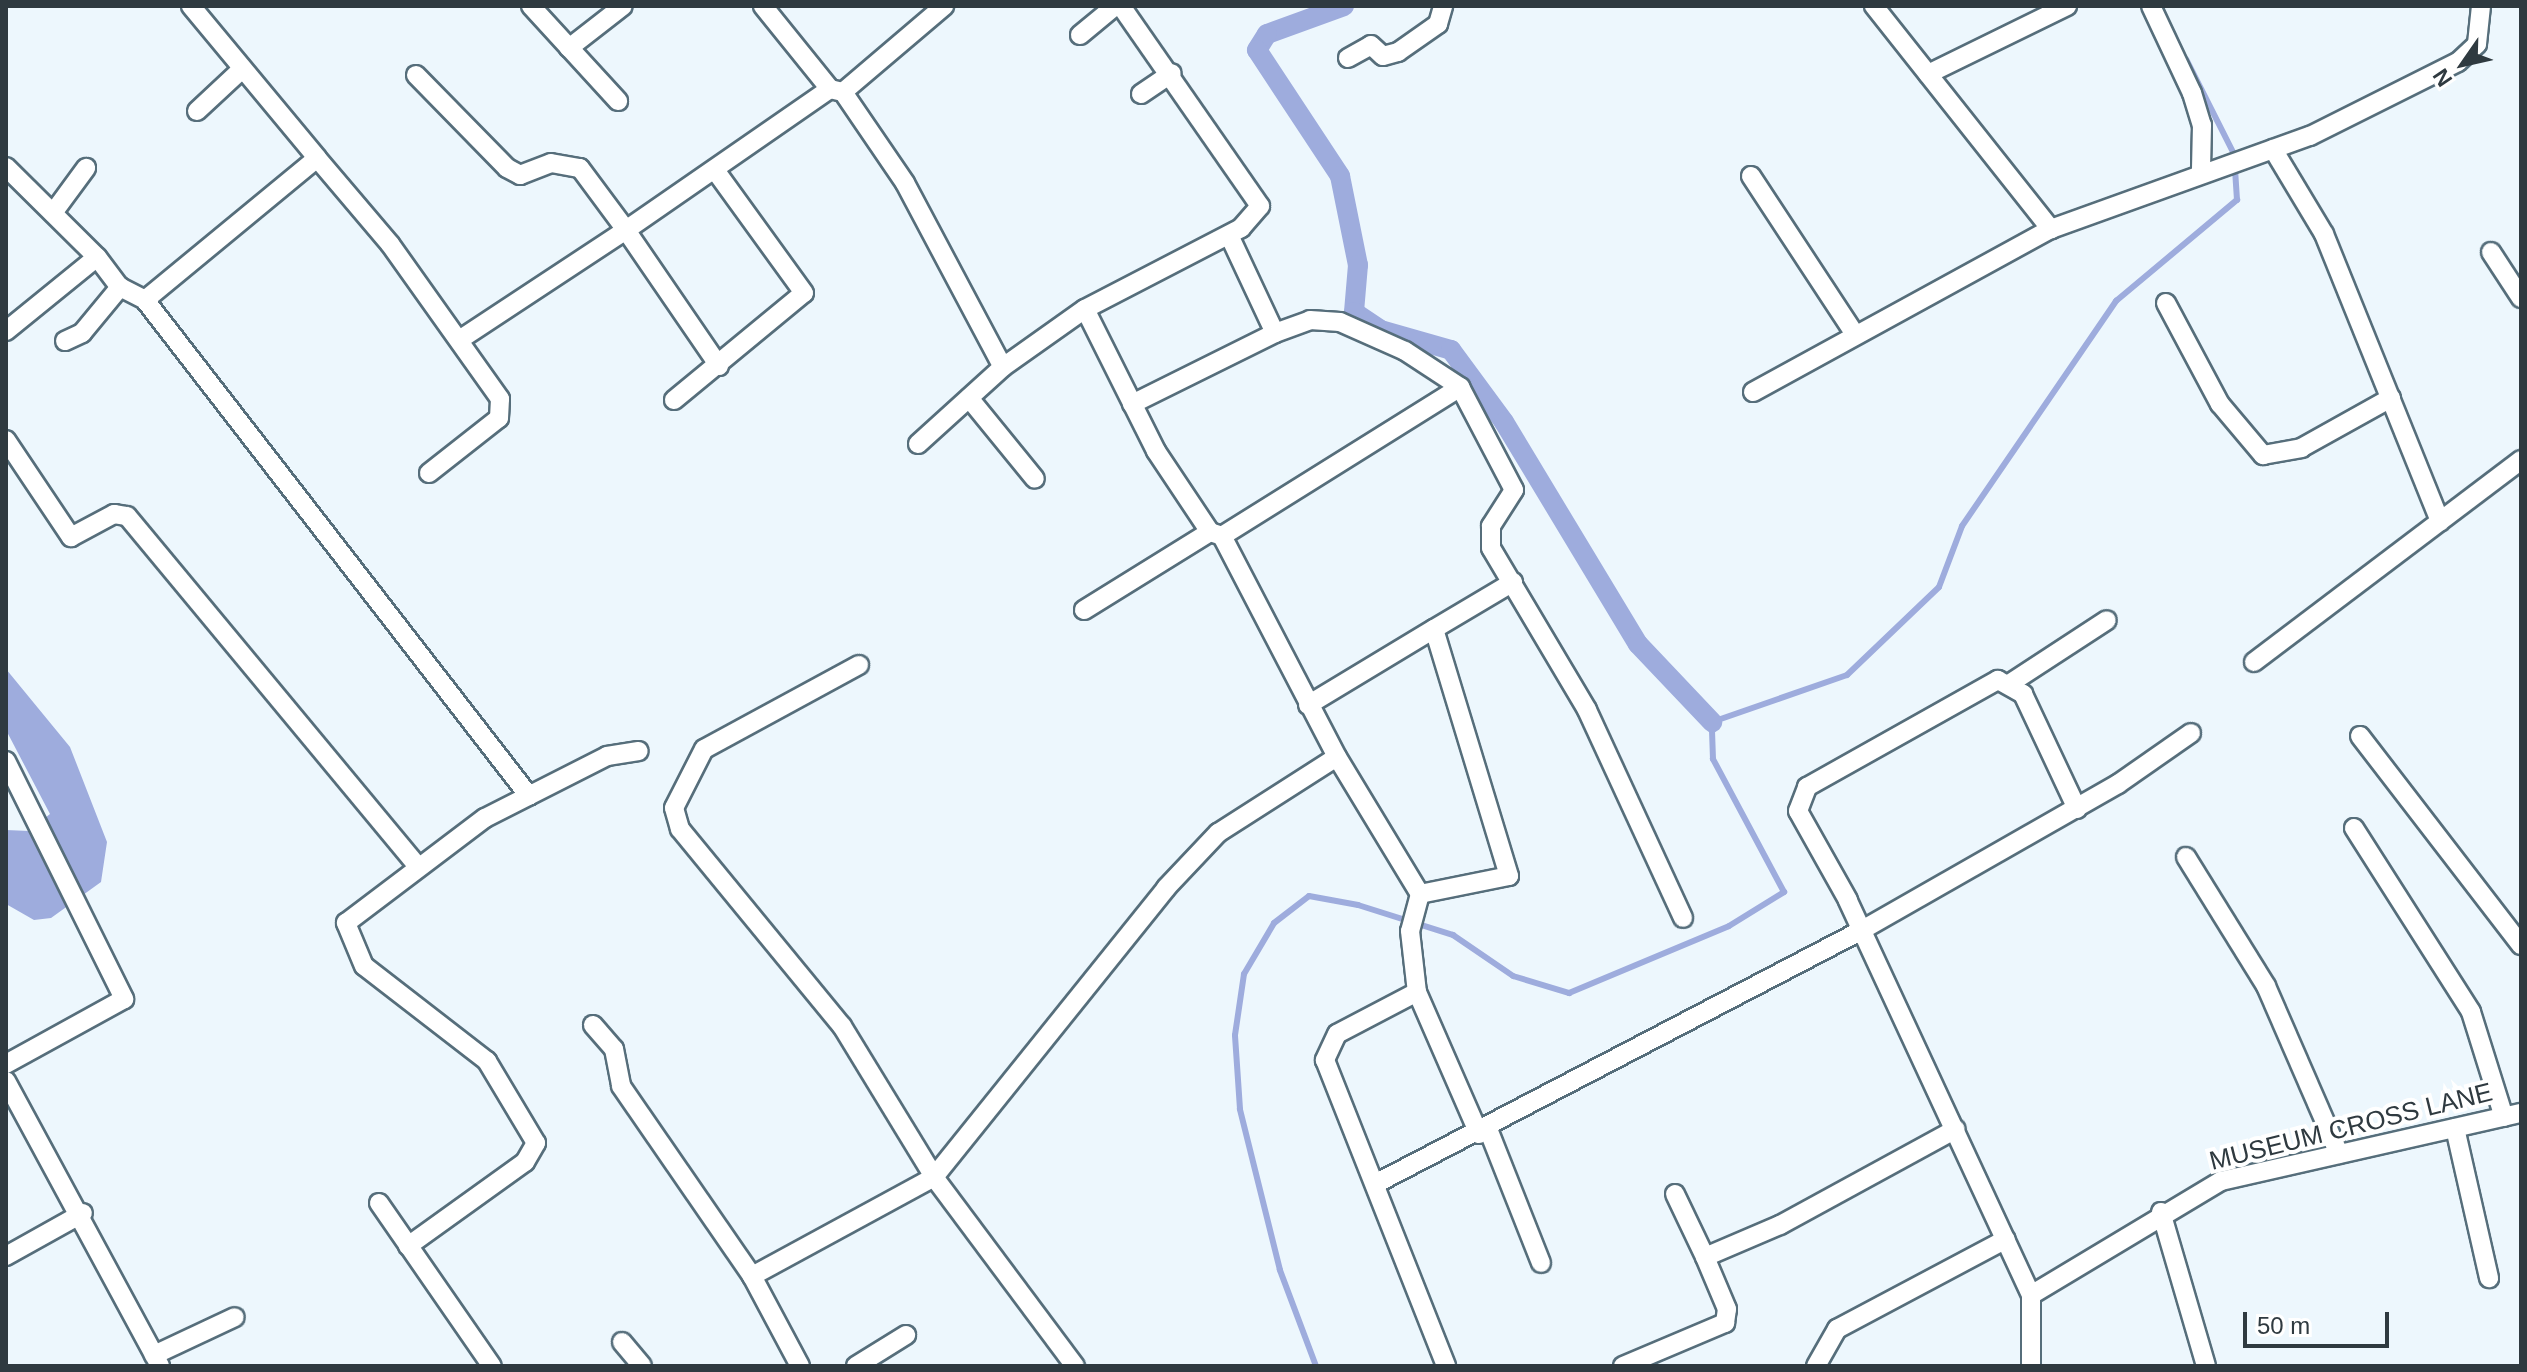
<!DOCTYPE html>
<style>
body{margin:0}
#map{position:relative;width:2527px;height:1372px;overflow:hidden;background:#edf7fd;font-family:Arial,sans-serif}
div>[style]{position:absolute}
.water>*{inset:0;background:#9eacdd}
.stream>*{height:6px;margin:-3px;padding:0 3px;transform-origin:3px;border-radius:3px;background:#9eacdd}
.canal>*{height:20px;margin:-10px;padding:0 10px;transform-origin:10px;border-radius:10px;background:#9eacdd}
.roads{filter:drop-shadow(2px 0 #566e7b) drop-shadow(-2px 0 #566e7b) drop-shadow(0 2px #566e7b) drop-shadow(0 -2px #566e7b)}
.street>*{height:18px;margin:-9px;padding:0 9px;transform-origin:9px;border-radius:9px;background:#fff}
span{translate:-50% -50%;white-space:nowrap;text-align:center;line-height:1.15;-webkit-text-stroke:8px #fff;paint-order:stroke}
.street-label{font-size:26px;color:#2f3a40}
.frame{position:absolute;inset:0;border:8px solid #2f3a40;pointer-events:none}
.north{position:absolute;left:2423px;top:24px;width:80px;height:80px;-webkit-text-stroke:6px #fff;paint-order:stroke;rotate:236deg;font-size:22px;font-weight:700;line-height:32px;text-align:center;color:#2f3a40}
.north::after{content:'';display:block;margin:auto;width:28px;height:36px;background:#2f3a40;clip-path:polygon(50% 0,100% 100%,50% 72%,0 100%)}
.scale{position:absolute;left:2243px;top:1312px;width:146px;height:36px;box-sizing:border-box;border:4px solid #2f3a40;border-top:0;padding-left:10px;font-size:24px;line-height:28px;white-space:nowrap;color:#2f3a40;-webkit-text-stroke:6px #fff;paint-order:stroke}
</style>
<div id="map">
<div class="water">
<div style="clip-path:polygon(6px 669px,70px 747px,107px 842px,101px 882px,51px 918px,34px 920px,6px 904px,6px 830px,29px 831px,50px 814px,6px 730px)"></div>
</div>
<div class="stream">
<div style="left:1316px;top:1366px;width:103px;rotate:-110.6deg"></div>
<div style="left:1280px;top:1270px;width:166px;rotate:-104deg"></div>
<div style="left:1240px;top:1109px;width:74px;rotate:-93.9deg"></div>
<div style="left:1235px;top:1035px;width:62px;rotate:-81.6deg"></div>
<div style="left:1244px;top:974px;width:59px;rotate:-59.5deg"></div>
<div style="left:1274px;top:923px;width:44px;rotate:-37.6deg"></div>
<div style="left:1309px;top:896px;width:50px;rotate:10.4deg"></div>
<div style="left:1358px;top:905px;width:100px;rotate:17.5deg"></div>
<div style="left:1453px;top:935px;width:73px;rotate:34.3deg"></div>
<div style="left:1513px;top:976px;width:59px;rotate:16.9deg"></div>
<div style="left:1569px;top:993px;width:173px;rotate:-22.7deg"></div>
<div style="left:1729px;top:926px;width:65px;rotate:-31.7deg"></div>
<div style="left:1784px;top:892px;width:151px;rotate:-118.1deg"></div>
<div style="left:1713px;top:759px;width:37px;rotate:-92deg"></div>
<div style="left:1712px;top:722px;width:143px;rotate:-19.2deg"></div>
<div style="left:1847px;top:675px;width:127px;rotate:-43.7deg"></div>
<div style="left:1939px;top:587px;width:65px;rotate:-69.3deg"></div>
<div style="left:1962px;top:526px;width:273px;rotate:-55.6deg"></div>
<div style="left:2116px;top:301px;width:158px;rotate:-39.9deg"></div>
<div style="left:2237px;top:200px;width:46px;rotate:-93.7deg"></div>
<div style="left:2234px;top:154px;width:106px;rotate:-116.8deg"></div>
</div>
<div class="canal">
<div style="left:1344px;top:6px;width:82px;rotate:160deg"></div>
<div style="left:1267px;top:34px;width:19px;rotate:122deg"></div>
<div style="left:1257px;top:50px;width:151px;rotate:56.6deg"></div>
<div style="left:1340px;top:176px;width:91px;rotate:78.6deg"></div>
<div style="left:1358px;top:265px;width:47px;rotate:94.9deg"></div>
<div style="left:1354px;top:312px;width:32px;rotate:34deg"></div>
<div style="left:1381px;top:330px;width:73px;rotate:15.9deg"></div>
<div style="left:1451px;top:350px;width:89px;rotate:53.6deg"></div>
<div style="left:1504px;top:422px;width:259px;rotate:58.9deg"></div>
<div style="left:1638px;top:644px;width:108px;rotate:46.5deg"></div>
</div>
<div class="roads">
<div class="street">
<div style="left:191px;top:6px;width:197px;rotate:50.3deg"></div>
<div style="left:531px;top:6px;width:129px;rotate:47.5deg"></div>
<div style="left:763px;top:6px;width:107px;rotate:51.1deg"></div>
<div style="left:1874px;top:6px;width:285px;rotate:51.6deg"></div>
<div style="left:2151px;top:6px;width:96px;rotate:64.8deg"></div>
<div style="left:2192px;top:93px;width:34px;rotate:73deg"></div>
<div style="left:2202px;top:125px;width:45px;rotate:91.3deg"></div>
<div style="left:1080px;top:35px;width:45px;rotate:-39.6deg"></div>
<div style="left:569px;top:48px;width:68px;rotate:-37.9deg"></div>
<div style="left:1348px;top:58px;width:26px;rotate:-29deg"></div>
<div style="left:1371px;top:45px;width:16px;rotate:43deg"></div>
<div style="left:1383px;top:56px;width:16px;rotate:-15deg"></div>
<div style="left:1398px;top:52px;width:49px;rotate:-35deg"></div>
<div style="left:1438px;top:24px;width:19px;rotate:-74deg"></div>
<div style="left:1928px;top:74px;width:155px;rotate:-26.1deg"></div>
<div style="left:416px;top:75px;width:130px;rotate:45.6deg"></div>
<div style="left:507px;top:168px;width:15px;rotate:28deg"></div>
<div style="left:520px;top:175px;width:33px;rotate:-21deg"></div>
<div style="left:551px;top:163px;width:29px;rotate:10deg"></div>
<div style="left:580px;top:168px;width:77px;rotate:53.4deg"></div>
<div style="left:626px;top:230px;width:198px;rotate:146.6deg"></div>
<div style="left:843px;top:92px;width:133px;rotate:-40.4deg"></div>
<div style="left:1141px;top:94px;width:37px;rotate:-34deg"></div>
<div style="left:197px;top:111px;width:60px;rotate:-43deg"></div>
<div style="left:2273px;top:149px;width:99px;rotate:59deg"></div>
<div style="left:2324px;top:234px;width:310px;rotate:68deg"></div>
<div style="left:6px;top:167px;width:128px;rotate:44.7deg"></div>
<div style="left:1751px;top:176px;width:186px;rotate:56.7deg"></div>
<div style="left:53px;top:213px;width:56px;rotate:-53.7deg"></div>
<div style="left:1229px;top:235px;width:108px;rotate:64.9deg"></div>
<div style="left:1275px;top:333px;width:37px;rotate:-20deg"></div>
<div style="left:1310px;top:320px;width:30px;rotate:4deg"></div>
<div style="left:1340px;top:322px;width:71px;rotate:24deg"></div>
<div style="left:1405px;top:351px;width:66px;rotate:33.2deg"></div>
<div style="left:2491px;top:252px;width:55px;rotate:56.9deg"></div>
<div style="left:145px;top:300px;width:627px;rotate:52.25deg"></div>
<div style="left:2166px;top:303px;width:115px;rotate:61.9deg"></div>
<div style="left:2220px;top:404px;width:67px;rotate:49.9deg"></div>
<div style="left:2263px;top:455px;width:39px;rotate:-10deg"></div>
<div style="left:2301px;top:448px;width:103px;rotate:-29.1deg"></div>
<div style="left:1085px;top:309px;width:176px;rotate:-27.4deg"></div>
<div style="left:1241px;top:228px;width:29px;rotate:-49deg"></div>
<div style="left:1260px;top:206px;width:244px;rotate:-124.8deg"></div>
<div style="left:6px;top:331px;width:117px;rotate:-39.1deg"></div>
<div style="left:97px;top:257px;width:38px;rotate:53deg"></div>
<div style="left:120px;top:287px;width:28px;rotate:27deg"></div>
<div style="left:145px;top:300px;width:223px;rotate:-39.5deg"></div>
<div style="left:317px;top:158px;width:113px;rotate:49.7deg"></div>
<div style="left:390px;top:244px;width:190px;rotate:54.6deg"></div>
<div style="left:500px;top:399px;width:19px;rotate:93deg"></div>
<div style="left:499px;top:418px;width:89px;rotate:141.8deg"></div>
<div style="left:65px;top:341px;width:19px;rotate:-25deg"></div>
<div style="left:82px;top:333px;width:60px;rotate:-50.4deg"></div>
<div style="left:719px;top:366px;width:165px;rotate:-124.4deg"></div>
<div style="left:626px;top:230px;width:248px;rotate:-34.7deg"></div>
<div style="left:830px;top:89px;width:13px;rotate:13deg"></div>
<div style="left:843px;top:92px;width:110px;rotate:55.7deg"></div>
<div style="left:905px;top:183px;width:208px;rotate:62deg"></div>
<div style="left:1003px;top:367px;width:100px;rotate:-35.3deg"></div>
<div style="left:1085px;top:309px;width:159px;rotate:63.4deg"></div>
<div style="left:1156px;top:451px;width:97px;rotate:56.3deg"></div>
<div style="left:1753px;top:392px;width:340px;rotate:-28.7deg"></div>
<div style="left:2051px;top:229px;width:275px;rotate:-19.8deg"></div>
<div style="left:2310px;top:136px;width:165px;rotate:-26.6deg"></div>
<div style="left:2458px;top:62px;width:26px;rotate:-43deg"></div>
<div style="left:2477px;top:44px;width:38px;rotate:-84deg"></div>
<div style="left:969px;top:398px;width:104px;rotate:50.8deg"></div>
<div style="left:674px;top:400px;width:168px;rotate:-39.5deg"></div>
<div style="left:804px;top:293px;width:148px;rotate:-125.9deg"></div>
<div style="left:1132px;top:404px;width:160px;rotate:-26.4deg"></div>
<div style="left:6px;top:440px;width:117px;rotate:56.2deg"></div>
<div style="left:71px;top:537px;width:49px;rotate:-28.1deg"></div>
<div style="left:114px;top:514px;width:13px;rotate:9deg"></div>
<div style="left:127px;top:516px;width:452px;rotate:50.3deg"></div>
<div style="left:918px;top:444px;width:115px;rotate:-42.2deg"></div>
<div style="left:1222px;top:536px;width:281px;rotate:-32deg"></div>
<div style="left:1460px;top:387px;width:116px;rotate:62.3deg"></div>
<div style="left:1514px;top:490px;width:43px;rotate:122.6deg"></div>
<div style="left:1491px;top:526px;width:22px;rotate:90deg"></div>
<div style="left:1491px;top:548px;width:188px;rotate:59.3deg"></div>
<div style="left:1587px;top:710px;width:229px;rotate:65.2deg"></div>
<div style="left:1084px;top:610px;width:148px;rotate:-31.8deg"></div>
<div style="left:1210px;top:532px;width:13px;rotate:18deg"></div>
<div style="left:1222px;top:536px;width:249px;rotate:62.5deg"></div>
<div style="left:1337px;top:757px;width:160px;rotate:58.8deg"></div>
<div style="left:1420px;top:894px;width:38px;rotate:105deg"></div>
<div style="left:1410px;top:931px;width:61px;rotate:83.5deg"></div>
<div style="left:1417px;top:992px;width:90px;rotate:152.3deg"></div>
<div style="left:1337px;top:1034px;width:29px;rotate:115deg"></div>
<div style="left:1325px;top:1060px;width:329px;rotate:68.4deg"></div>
<div style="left:1434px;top:629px;width:92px;rotate:-30.7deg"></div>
<div style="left:2254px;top:662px;width:335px;rotate:-37.1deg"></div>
<div style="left:859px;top:665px;width:176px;rotate:151.5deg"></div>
<div style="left:704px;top:749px;width:66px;rotate:117deg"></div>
<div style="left:674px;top:808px;width:22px;rotate:74deg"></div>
<div style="left:680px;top:829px;width:255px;rotate:50.6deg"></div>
<div style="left:842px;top:1026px;width:177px;rotate:58.6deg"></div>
<div style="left:934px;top:1177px;width:236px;rotate:53.3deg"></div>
<div style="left:2012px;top:682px;width:113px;rotate:-33.1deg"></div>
<div style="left:1308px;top:705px;width:147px;rotate:-31.1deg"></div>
<div style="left:1434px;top:629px;width:258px;rotate:73.1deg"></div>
<div style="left:1509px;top:876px;width:91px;rotate:168.6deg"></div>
<div style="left:2360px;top:736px;width:264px;rotate:52.4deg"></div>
<div style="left:6px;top:761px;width:266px;rotate:63.6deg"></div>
<div style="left:124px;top:999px;width:135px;rotate:151.2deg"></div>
<div style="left:2354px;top:828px;width:218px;rotate:57.5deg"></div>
<div style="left:2471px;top:1012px;width:110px;rotate:72.6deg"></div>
<div style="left:2186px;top:857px;width:152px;rotate:58.2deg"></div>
<div style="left:2266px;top:986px;width:183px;rotate:66.5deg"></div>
<div style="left:1417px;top:992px;width:155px;rotate:66.4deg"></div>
<div style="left:593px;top:1025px;width:32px;rotate:49deg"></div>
<div style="left:614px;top:1049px;width:38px;rotate:79deg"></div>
<div style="left:621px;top:1086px;width:231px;rotate:55.4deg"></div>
<div style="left:752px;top:1276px;width:102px;rotate:61.9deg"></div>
<div style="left:6px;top:1081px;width:324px;rotate:61.6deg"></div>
<div style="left:2455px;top:1128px;width:154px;rotate:77.2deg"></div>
<div style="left:1488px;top:1129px;width:144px;rotate:68.4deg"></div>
<div style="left:1375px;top:1184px;width:549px;rotate:-27.54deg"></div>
<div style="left:1862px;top:930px;width:295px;rotate:-29.7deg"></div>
<div style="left:2118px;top:784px;width:89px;rotate:-34.9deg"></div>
<div style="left:1675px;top:1194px;width:70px;rotate:64.5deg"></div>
<div style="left:1705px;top:1257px;width:82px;rotate:-23.1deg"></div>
<div style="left:1780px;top:1225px;width:200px;rotate:-28.6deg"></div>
<div style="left:379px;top:1203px;width:198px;rotate:55.3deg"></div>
<div style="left:2161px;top:1212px;width:160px;rotate:73.7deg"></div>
<div style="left:408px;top:1246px;width:144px;rotate:-35.7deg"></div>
<div style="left:525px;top:1162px;width:22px;rotate:-60deg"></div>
<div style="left:536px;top:1143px;width:96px;rotate:-120.9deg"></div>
<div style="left:487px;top:1061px;width:155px;rotate:-142.3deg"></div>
<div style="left:364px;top:966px;width:47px;rotate:-112.7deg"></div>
<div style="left:346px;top:923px;width:174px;rotate:-37.1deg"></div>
<div style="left:485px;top:818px;width:137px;rotate:-26.9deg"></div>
<div style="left:607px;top:756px;width:32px;rotate:-9deg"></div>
<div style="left:6px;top:1256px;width:88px;rotate:-29.2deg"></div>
<div style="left:752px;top:1276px;width:207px;rotate:-28.5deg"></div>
<div style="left:934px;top:1177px;width:371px;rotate:-51.2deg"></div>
<div style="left:1166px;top:888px;width:76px;rotate:-46.6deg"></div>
<div style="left:1218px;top:833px;width:141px;rotate:-32.6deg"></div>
<div style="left:2031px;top:1295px;width:222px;rotate:-31deg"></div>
<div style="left:2221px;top:1181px;width:308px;rotate:-12.8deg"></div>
<div style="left:622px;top:1342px;width:31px;rotate:50deg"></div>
<div style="left:154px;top:1355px;width:89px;rotate:-25.1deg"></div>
<div style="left:856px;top:1366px;width:59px;rotate:-31.8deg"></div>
<div style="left:1623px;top:1366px;width:111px;rotate:-22.9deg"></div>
<div style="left:1725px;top:1323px;width:14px;rotate:-82deg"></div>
<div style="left:1727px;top:1309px;width:56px;rotate:-112.9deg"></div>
<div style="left:1816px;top:1366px;width:43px;rotate:-60.4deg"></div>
<div style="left:1837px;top:1329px;width:191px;rotate:-28deg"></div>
<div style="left:2031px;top:1366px;width:71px;rotate:-90deg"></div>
<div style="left:2031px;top:1295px;width:435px;rotate:-114.9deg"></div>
<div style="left:1848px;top:900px;width:102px;rotate:-119.3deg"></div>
<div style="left:1798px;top:811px;width:26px;rotate:-69deg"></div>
<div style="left:1807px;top:787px;width:219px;rotate:-29.3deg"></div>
<div style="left:1998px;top:680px;width:29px;rotate:29deg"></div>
<div style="left:2023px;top:694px;width:127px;rotate:64.8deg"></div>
</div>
</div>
<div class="street-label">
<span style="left:2351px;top:1127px;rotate:-14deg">MUSEUM CROSS LANE</span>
</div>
<div class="frame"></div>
<div class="north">N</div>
<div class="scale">50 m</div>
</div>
